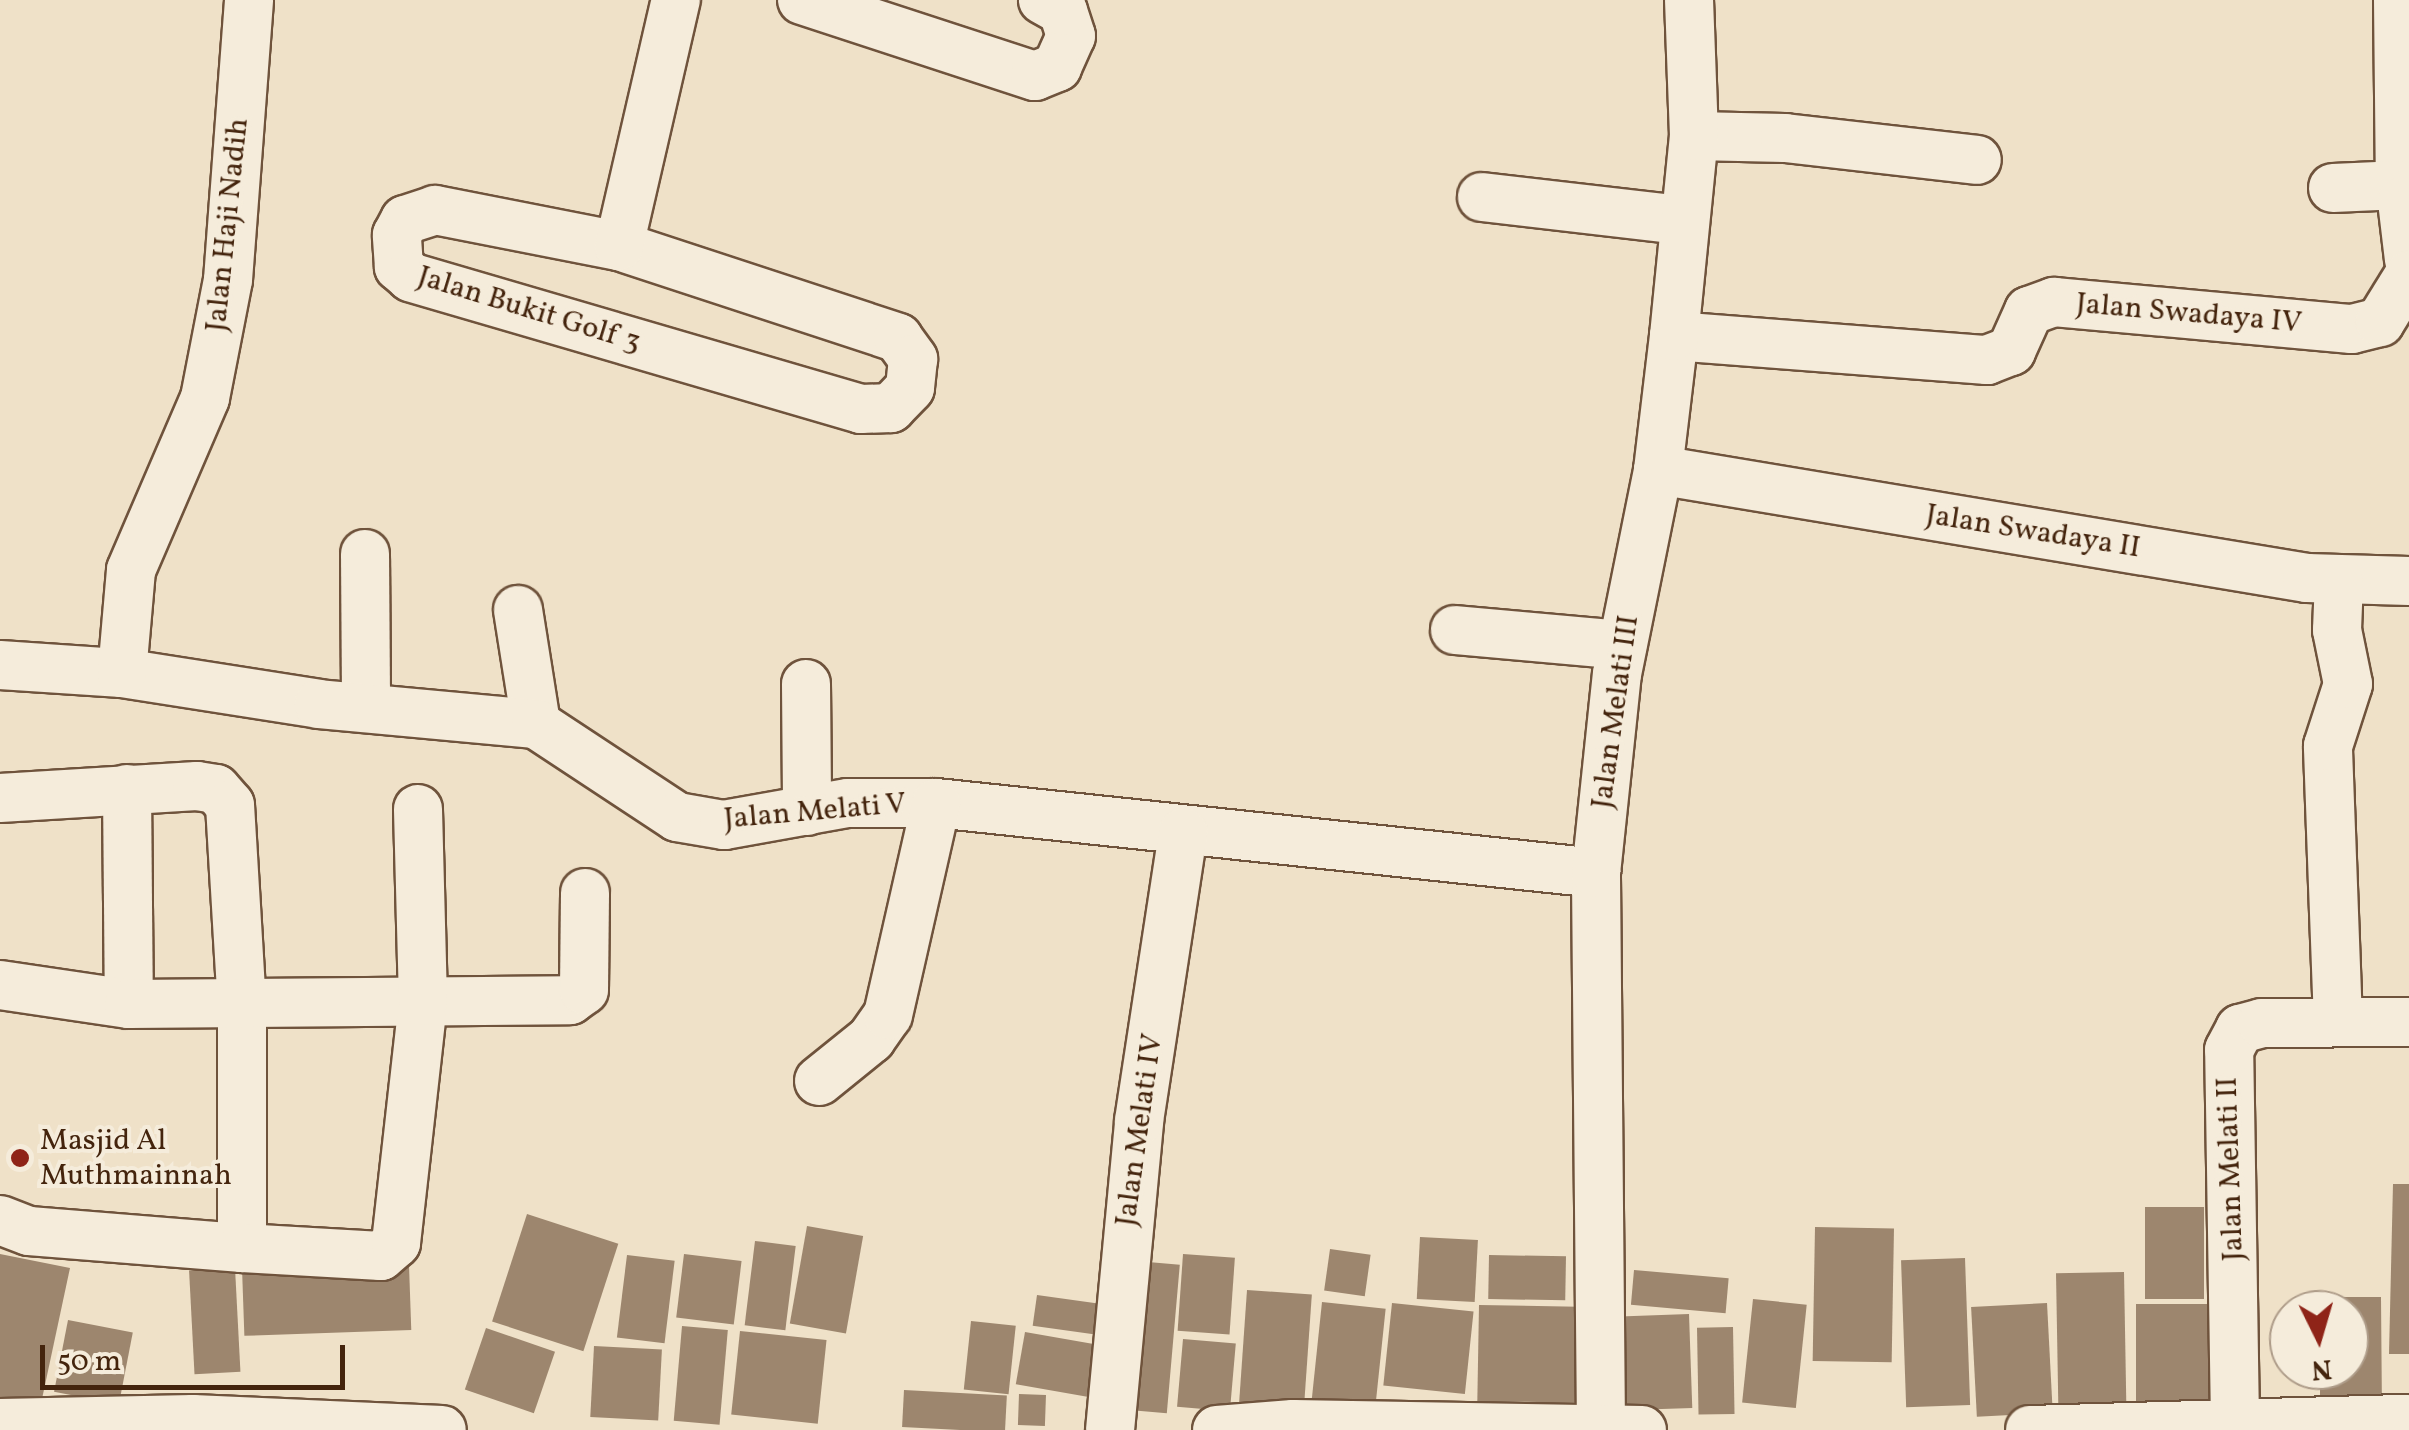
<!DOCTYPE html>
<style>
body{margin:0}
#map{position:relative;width:2409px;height:1430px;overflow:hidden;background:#efe1c8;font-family:Vollkorn,serif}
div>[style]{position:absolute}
.building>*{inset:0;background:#9d866e;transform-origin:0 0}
.roads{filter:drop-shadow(2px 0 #6f533c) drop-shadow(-2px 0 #6f533c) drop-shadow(0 2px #6f533c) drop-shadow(0 -2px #6f533c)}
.minor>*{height:48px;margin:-24px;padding:0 24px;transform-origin:24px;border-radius:24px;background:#f5ecdb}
.dots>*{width:28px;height:28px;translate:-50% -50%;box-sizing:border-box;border:5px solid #f5ecdb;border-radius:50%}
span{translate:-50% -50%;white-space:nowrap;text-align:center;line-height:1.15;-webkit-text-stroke:8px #f5ecdb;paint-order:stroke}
.street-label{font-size:30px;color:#44240d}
.poi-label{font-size:30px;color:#44240d}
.left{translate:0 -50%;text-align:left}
.north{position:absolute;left:2269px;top:1290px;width:100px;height:100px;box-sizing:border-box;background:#f5ecdb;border:2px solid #ae9c89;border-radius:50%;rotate:175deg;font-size:28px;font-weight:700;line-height:40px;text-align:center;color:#44240d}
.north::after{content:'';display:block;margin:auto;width:35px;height:45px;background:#8f2418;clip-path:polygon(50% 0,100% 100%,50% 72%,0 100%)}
.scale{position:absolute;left:40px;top:1345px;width:305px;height:45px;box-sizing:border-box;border:5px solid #44240d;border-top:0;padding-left:12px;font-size:30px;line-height:35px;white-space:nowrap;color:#44240d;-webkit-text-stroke:8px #f5ecdb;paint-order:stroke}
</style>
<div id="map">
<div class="building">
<div style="clip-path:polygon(2393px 1184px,2409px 1184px,2409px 1354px,2389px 1354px)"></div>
<div style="left:2145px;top:1207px;width:59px;height:92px"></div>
<div style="left:527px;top:1214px;width:96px;height:113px;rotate:18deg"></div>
<div style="left:807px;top:1226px;width:57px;height:99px;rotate:10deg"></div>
<div style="left:1815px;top:1227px;width:79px;height:134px;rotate:1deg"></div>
<div style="left:1420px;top:1237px;width:58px;height:62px;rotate:3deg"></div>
<div style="left:755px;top:1241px;width:41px;height:85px;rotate:7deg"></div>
<div style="left:1330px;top:1249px;width:41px;height:42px;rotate:8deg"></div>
<div style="clip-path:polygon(0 1254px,70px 1268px,39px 1413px,0 1405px)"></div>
<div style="left:684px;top:1254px;width:58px;height:64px;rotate:7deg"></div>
<div style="left:1183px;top:1254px;width:52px;height:77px;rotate:4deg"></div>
<div style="left:627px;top:1255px;width:48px;height:83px;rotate:7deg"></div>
<div style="left:1489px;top:1255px;width:77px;height:44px;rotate:1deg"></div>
<div style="left:1965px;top:1258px;width:147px;height:64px;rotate:88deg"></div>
<div style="left:1125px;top:1260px;width:55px;height:149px;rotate:5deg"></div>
<div style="left:409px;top:1265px;width:65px;height:167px;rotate:88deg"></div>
<div style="left:235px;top:1268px;width:104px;height:46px;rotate:87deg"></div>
<div style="left:1634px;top:1270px;width:95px;height:35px;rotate:5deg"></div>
<div style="left:2124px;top:1272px;width:131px;height:68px;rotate:89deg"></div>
<div style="left:1247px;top:1290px;width:65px;height:115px;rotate:4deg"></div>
<div style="left:1037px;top:1295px;width:76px;height:31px;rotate:8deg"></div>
<div style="clip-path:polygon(2320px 1297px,2381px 1297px,2382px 1413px,2320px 1413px,2320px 1370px,2349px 1370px,2349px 1310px,2320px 1310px)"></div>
<div style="left:1753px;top:1299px;width:54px;height:104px;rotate:6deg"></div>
<div style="left:1322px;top:1302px;width:64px;height:99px;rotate:6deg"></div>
<div style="left:1392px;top:1303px;width:82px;height:83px;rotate:6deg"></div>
<div style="left:2047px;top:1303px;width:110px;height:76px;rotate:87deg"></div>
<div style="left:2215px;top:1304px;width:113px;height:79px;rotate:90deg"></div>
<div style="left:1479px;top:1305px;width:113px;height:96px;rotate:1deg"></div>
<div style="left:1689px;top:1314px;width:94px;height:76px;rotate:88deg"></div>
<div style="left:68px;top:1320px;width:66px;height:73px;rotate:11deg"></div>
<div style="left:971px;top:1321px;width:45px;height:69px;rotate:6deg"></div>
<div style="left:682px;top:1326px;width:46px;height:95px;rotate:5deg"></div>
<div style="left:1733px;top:1327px;width:87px;height:36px;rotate:89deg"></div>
<div style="left:486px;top:1328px;width:73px;height:65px;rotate:19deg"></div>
<div style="left:740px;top:1331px;width:87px;height:84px;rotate:6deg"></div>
<div style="left:1025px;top:1332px;width:87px;height:53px;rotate:10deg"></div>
<div style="left:1183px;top:1339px;width:53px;height:68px;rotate:5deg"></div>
<div style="left:594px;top:1346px;width:68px;height:71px;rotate:3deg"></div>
<div style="left:904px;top:1390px;width:103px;height:37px;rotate:3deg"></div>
<div style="left:1019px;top:1394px;width:27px;height:31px;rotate:2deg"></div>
</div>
<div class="roads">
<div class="minor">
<div style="left:802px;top:0;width:245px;rotate:18.1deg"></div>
<div style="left:1035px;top:76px;width:24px;rotate:-22deg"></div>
<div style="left:1057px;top:67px;width:34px;rotate:-66deg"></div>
<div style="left:1071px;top:36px;width:26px;rotate:-108deg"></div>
<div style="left:1063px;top:11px;width:23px;rotate:-151deg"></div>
<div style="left:2398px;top:0;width:192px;rotate:89.4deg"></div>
<div style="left:1694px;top:136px;width:91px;rotate:1.3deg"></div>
<div style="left:1785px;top:138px;width:193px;rotate:6.5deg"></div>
<div style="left:2333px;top:188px;width:67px;rotate:-2.6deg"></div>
<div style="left:1482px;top:197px;width:201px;rotate:6.6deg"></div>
<div style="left:2402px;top:201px;width:59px;rotate:83.2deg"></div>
<div style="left:435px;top:210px;width:187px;rotate:11.1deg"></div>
<div style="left:619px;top:246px;width:294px;rotate:18.2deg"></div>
<div style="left:898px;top:338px;width:26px;rotate:54deg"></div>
<div style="left:913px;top:359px;width:29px;rotate:96deg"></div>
<div style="left:910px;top:388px;width:28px;rotate:134deg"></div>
<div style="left:891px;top:408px;width:30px;rotate:178deg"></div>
<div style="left:861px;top:409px;width:469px;rotate:-163.7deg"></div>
<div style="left:411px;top:277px;width:16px;rotate:-140deg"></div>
<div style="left:399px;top:267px;width:32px;rotate:-94deg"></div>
<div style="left:397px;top:235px;width:17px;rotate:-62deg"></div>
<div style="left:405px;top:220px;width:32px;rotate:-18deg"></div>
<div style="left:619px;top:246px;width:253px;rotate:-77deg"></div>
<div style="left:1674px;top:336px;width:314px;rotate:4.4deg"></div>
<div style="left:1987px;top:360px;width:26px;rotate:-21deg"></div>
<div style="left:2011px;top:351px;width:44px;rotate:-65.8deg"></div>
<div style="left:2029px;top:311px;width:27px;rotate:-20deg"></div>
<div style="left:2054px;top:302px;width:299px;rotate:5.2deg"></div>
<div style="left:2352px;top:329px;width:29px;rotate:-14deg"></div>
<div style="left:2380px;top:322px;width:55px;rotate:-58.3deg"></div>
<div style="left:1658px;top:470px;width:658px;rotate:9.45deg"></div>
<div style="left:2307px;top:578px;width:102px;rotate:1.7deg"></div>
<div style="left:365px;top:554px;width:154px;rotate:89.6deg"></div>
<div style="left:518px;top:610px;width:115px;rotate:81deg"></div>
<div style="left:1455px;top:630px;width:168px;rotate:5.1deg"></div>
<div style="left:0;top:665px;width:122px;rotate:3.8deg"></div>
<div style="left:122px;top:673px;width:199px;rotate:8.9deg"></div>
<div style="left:319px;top:704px;width:218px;rotate:5.3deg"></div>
<div style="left:536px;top:724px;width:169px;rotate:33.4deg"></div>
<div style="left:677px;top:817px;width:48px;rotate:9.7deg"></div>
<div style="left:724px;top:825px;width:126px;rotate:-10.1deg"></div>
<div style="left:848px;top:803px;width:88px"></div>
<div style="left:936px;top:803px;width:664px;rotate:6.05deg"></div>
<div style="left:122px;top:673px;width:103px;rotate:-85deg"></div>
<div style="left:131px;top:570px;width:187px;rotate:-66.7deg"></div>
<div style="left:205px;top:398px;width:120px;rotate:-79deg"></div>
<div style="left:228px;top:280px;width:281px;rotate:-85.7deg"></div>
<div style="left:806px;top:684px;width:127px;rotate:89.5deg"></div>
<div style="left:127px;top:789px;width:215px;rotate:89.5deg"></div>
<div style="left:0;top:798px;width:197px;rotate:-3.5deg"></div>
<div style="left:197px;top:786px;width:19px;rotate:9deg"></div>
<div style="left:216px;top:789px;width:21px;rotate:49deg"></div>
<div style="left:230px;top:805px;width:201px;rotate:86.6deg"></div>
<div style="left:242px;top:1006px;width:242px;rotate:90deg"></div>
<div style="left:0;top:985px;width:130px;rotate:8.4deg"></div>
<div style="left:129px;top:1004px;width:441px;rotate:-0.5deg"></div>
<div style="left:570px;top:1000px;width:17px;rotate:-36deg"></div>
<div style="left:584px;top:990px;width:97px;rotate:-89.4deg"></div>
<div style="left:2338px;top:1022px;width:276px;rotate:-92.1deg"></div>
<div style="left:2328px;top:746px;width:65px;rotate:-72.1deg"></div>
<div style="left:2348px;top:684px;width:55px;rotate:-101.5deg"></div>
<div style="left:2337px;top:630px;width:49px;rotate:-87.7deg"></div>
<div style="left:819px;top:1081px;width:67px;rotate:-38.9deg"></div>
<div style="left:871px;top:1039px;width:29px;rotate:-55deg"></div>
<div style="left:888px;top:1015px;width:217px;rotate:-77.2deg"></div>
<div style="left:0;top:1220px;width:31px;rotate:21deg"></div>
<div style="left:29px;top:1231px;width:214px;rotate:4.6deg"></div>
<div style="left:242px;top:1248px;width:139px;rotate:3.3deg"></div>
<div style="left:381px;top:1256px;width:20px;rotate:-41deg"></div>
<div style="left:396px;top:1243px;width:244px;rotate:-83.6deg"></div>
<div style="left:423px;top:1001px;width:192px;rotate:-91.5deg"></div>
<div style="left:2235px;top:1422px;width:372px;rotate:-90.9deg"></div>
<div style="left:2229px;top:1050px;width:24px;rotate:-62deg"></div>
<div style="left:2240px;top:1029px;width:23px;rotate:-15deg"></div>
<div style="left:2262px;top:1023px;width:147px;rotate:-0.4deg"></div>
<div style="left:0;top:1423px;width:193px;rotate:-1.2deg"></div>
<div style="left:193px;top:1419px;width:249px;rotate:2.5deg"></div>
<div style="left:1601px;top:1428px;width:555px;rotate:-90.52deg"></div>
<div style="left:1596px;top:873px;width:200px;rotate:-84deg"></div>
<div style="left:1617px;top:674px;width:208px;rotate:-78.6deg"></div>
<div style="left:1658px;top:470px;width:135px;rotate:-83.2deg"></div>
<div style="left:1674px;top:336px;width:201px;rotate:-84.3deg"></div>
<div style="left:1694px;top:136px;width:136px;rotate:-92.1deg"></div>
<div style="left:1110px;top:1430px;width:310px;rotate:-84.6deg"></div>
<div style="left:1139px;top:1121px;width:292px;rotate:-81.3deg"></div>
<div style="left:1217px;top:1430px;width:76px;rotate:-4.5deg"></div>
<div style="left:1293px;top:1424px;width:349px;rotate:1deg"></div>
<div style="left:2030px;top:1430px;width:379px;rotate:-1.7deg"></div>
</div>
</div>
<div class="dots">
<div style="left:20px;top:1158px;background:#8f2418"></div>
</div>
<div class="street-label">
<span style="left:228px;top:225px;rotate:-84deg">Jalan Haji Nadih</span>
<span style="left:529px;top:310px;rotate:17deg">Jalan Bukit Golf 3</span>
<span style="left:2189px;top:314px;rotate:5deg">Jalan Swadaya IV</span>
<span style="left:2033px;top:532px;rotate:9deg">Jalan Swadaya II</span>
<span style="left:1616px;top:712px;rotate:-82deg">Jalan Melati III</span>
<span style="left:815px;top:812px;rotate:-5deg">Jalan Melati V</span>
<span style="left:1140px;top:1130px;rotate:-82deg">Jalan Melati IV</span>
<span style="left:2231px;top:1169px;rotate:-92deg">Jalan Melati II</span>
</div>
<div class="poi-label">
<span class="left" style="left:40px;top:1158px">Masjid Al<br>Muthmainnah</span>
</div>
<div class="north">N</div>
<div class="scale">50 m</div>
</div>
